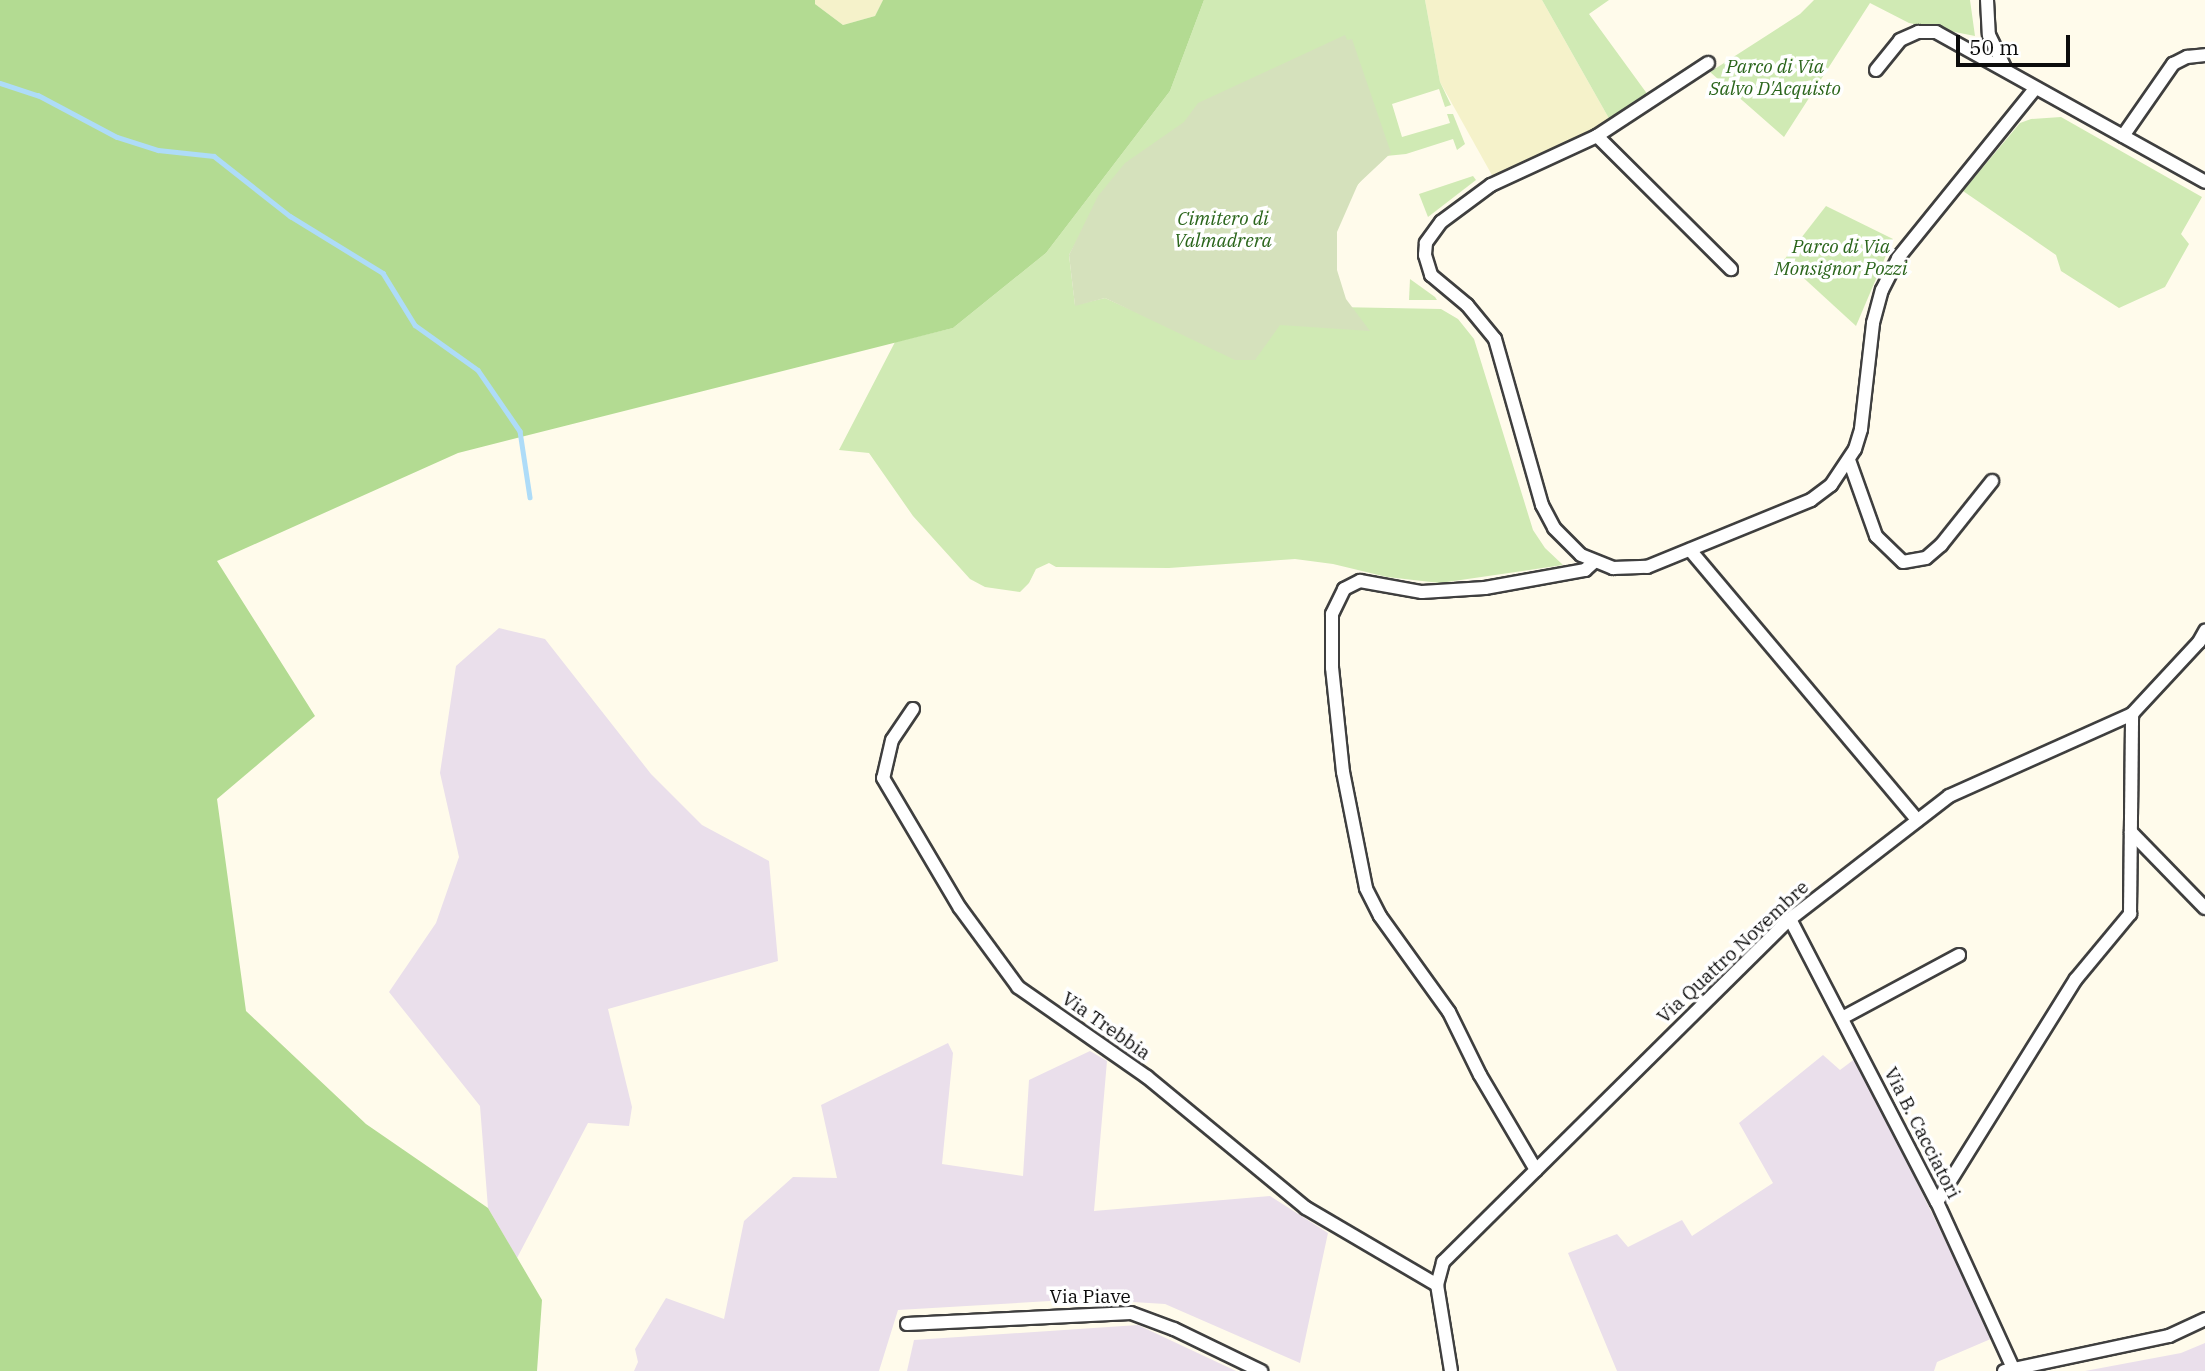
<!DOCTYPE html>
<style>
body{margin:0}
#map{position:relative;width:2205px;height:1371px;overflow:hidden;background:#fffbeb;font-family:"IBM Plex Serif",serif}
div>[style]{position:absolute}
.industrial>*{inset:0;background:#eadfeb}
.farmland>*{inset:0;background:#f5f2ca}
.green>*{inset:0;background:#d0eab4}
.forest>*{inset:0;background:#b3db92}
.cemetery>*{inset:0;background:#d5e1bc}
.stream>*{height:4.5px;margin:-2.25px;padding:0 2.25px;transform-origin:2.25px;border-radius:2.25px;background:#aedcf8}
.roads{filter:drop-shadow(2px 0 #3f3f3f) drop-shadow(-2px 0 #3f3f3f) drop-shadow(0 2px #3f3f3f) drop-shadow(0 -2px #3f3f3f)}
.minor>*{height:12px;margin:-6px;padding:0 6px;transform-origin:6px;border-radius:6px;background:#fff}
span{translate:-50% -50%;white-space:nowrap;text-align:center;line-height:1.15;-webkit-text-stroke:7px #fff;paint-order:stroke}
.park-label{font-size:19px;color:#2a651b;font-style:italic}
.street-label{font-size:19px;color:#0c0c0c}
.scale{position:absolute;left:1956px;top:35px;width:114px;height:32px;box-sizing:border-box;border:4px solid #0c0c0c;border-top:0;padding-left:9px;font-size:21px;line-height:24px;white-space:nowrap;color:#0c0c0c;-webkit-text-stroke:5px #fff;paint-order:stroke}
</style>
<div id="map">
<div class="industrial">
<div style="clip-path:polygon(499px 628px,545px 639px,651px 774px,702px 825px,769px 861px,778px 961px,608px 1009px,632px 1107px,629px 1126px,588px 1123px,517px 1258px,488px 1208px,480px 1106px,389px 992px,436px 923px,459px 857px,440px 773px,456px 666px)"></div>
<div style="clip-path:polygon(948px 1043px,953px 1053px,942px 1164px,1023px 1176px,1029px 1080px,1090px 1051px,1107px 1061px,1094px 1211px,1270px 1196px,1328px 1233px,1300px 1363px,1165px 1304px,1084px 1299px,898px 1310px,879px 1371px,634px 1371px,638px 1362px,635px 1349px,666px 1298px,724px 1319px,744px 1221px,793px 1177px,837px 1178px,821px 1105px)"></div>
<div style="clip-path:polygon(1823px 1055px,1840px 1070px,1856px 1058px,1993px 1338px,1937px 1362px,1934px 1371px,1617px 1371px,1568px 1253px,1617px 1234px,1628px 1247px,1682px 1220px,1692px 1236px,1773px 1183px,1739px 1123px)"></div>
<div style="clip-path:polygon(1138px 1325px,1236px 1371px,907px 1371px,914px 1340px)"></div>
<div style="clip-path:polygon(2205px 1343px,2205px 1371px,2085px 1371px,2181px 1353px)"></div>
</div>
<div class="farmland">
<div style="clip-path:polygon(815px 0,883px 0,875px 16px,843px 25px,815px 4px)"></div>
<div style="clip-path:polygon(1425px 0,1542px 0,1611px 122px,1493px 177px,1440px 82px)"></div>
</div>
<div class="green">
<div style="clip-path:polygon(1204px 0,1425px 0,1440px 82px,1451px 105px,1445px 107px,1439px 89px,1392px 104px,1402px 137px,1450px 123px,1447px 114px,1453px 114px,1465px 144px,1457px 150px,1453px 139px,1406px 154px,1386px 156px,1369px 170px,1353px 191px,1084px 228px,1069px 255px,1075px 305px,1105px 298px,1229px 354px,1272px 323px,1336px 307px,1441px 309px,1458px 319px,1474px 339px,1533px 530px,1545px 548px,1563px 565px,1440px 583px,1387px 577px,1333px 564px,1295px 559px,1169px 568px,1056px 567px,1049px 563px,1036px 569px,1029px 583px,1020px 592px,985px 587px,970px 579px,913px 516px,869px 453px,839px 450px,895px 342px,953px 328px,1046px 253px,1170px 91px)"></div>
<div style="clip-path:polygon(1542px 0,1609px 0,1589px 14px,1648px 95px,1611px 122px)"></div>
<div style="clip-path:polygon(1814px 0,1970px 0,1975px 36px,1909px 23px,1870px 3px,1784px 137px,1710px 72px,1800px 14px)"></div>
<div style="clip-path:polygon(2061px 117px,2202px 197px,2181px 234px,2189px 244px,2165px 287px,2119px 308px,2061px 271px,2056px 255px,1963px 191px,2020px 123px,2031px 119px)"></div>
<div style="clip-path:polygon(1473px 176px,1476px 180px,1428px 217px,1419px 194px)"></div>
<div style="clip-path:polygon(1826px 206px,1893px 239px,1856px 326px,1784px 260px)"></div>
<div style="clip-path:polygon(1410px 279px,1435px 297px,1437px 300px,1409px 300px)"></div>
</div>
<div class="forest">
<div style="clip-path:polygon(0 0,815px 0,815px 4px,843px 25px,875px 16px,883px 0,1204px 0,1170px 91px,1046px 253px,953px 328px,458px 453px,217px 561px,315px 716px,217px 799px,246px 1011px,366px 1124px,488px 1208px,542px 1300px,537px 1371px,0 1371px)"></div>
</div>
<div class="cemetery">
<div style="clip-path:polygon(1345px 35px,1347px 40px,1352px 39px,1391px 153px,1358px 184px,1337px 232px,1337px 270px,1346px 299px,1370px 331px,1280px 325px,1255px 360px,1235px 360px,1105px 298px,1075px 306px,1069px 255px,1098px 196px,1125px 163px,1184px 122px,1198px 103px)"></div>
</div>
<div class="stream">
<div style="left:0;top:83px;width:40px;rotate:18deg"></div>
<div style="left:38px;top:95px;width:89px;rotate:28deg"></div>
<div style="left:117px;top:137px;width:43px;rotate:17.6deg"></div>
<div style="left:158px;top:150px;width:56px;rotate:6.1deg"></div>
<div style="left:214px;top:156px;width:97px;rotate:38.3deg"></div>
<div style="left:290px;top:216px;width:109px;rotate:31.5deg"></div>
<div style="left:383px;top:273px;width:61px;rotate:58.4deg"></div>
<div style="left:415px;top:325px;width:77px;rotate:35.5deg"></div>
<div style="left:478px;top:370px;width:74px;rotate:55.5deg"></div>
<div style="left:520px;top:431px;width:67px;rotate:81.4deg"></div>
</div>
<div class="roads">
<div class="minor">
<div style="left:1987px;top:0;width:35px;rotate:87deg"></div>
<div style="left:1989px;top:35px;width:37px;rotate:64deg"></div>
<div style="left:1708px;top:63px;width:133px;rotate:146.7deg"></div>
<div style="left:1597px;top:136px;width:117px;rotate:155.2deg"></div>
<div style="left:1491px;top:185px;width:62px;rotate:143.5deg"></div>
<div style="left:1441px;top:222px;width:26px;rotate:126deg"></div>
<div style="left:1426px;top:243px;width:12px;rotate:95deg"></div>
<div style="left:1425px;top:255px;width:21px;rotate:73deg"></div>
<div style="left:1431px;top:275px;width:47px;rotate:39.8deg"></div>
<div style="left:1467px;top:305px;width:44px;rotate:50.5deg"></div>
<div style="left:1495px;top:339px;width:173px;rotate:74.2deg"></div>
<div style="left:1542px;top:505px;width:26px;rotate:62deg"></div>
<div style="left:1554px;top:528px;width:38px;rotate:45deg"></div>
<div style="left:1581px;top:555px;width:35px;rotate:22deg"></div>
<div style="left:1613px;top:568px;width:34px;rotate:-2deg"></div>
<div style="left:1647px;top:567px;width:177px;rotate:-22.2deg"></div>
<div style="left:1811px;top:500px;width:25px;rotate:-37deg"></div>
<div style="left:1831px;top:485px;width:43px;rotate:-56.3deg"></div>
<div style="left:1855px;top:449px;width:21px;rotate:-73deg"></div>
<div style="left:1861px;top:429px;width:107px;rotate:-83.5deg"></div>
<div style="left:1873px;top:323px;width:34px;rotate:-75deg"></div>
<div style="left:1882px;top:290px;width:36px;rotate:-63deg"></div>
<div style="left:1898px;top:258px;width:218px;rotate:-51deg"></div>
<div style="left:1876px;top:70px;width:38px;rotate:-51deg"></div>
<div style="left:1900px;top:40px;width:20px;rotate:-24deg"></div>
<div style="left:1918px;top:32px;width:18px"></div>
<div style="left:1936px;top:32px;width:308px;rotate:29.1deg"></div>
<div style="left:1597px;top:136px;width:189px;rotate:44.8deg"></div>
<div style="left:2123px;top:136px;width:88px;rotate:-55.2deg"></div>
<div style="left:2173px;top:64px;width:16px;rotate:-27deg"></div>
<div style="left:2187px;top:57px;width:18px;rotate:-6deg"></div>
<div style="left:1849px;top:460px;width:81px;rotate:70.4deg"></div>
<div style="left:1876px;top:536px;width:37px;rotate:44deg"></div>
<div style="left:1903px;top:562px;width:23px;rotate:-10deg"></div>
<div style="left:1926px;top:558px;width:20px;rotate:-41deg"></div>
<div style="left:1941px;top:545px;width:82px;rotate:-51.4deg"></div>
<div style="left:1690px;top:550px;width:353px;rotate:49.9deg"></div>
<div style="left:913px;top:709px;width:37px;rotate:124deg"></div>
<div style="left:892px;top:740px;width:39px;rotate:103deg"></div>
<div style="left:883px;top:778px;width:151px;rotate:59.4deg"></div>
<div style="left:960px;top:908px;width:98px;rotate:53.7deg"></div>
<div style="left:1018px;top:987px;width:157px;rotate:34.9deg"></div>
<div style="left:1147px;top:1077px;width:206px;rotate:39.5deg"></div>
<div style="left:1306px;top:1208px;width:152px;rotate:30.4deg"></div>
<div style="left:2131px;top:832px;width:106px;rotate:45.8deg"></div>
<div style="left:1790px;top:919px;width:319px;rotate:62.6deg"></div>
<div style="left:1937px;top:1202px;width:183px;rotate:65.4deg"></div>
<div style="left:1842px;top:1018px;width:133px;rotate:-28.3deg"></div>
<div style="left:1536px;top:1170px;width:110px;rotate:-120.5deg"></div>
<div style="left:1480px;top:1075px;width:70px;rotate:-116.2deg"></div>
<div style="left:1449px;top:1012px;width:118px;rotate:-125.7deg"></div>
<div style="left:1380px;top:916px;width:31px;rotate:-117deg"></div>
<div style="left:1366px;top:888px;width:118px;rotate:-101.2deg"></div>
<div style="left:1343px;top:772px;width:105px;rotate:-96deg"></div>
<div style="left:1332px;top:668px;width:54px;rotate:-90deg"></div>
<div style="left:1332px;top:614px;width:28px;rotate:-64deg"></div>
<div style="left:1344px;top:589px;width:18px;rotate:-27deg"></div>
<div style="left:1360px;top:581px;width:63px;rotate:10.1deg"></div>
<div style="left:1422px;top:592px;width:63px;rotate:-3.6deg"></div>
<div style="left:1485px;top:588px;width:102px;rotate:-10.2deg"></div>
<div style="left:1585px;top:570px;width:12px;rotate:-42deg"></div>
<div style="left:1937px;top:1202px;width:263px;rotate:-58.1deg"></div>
<div style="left:2076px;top:979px;width:85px;rotate:-50.3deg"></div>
<div style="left:2130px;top:914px;width:200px;rotate:-89.4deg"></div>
<div style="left:907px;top:1324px;width:224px;rotate:-2.8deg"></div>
<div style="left:1131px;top:1313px;width:46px;rotate:20.4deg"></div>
<div style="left:1174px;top:1329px;width:97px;rotate:25.8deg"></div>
<div style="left:1451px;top:1371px;width:87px;rotate:-99.2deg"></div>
<div style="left:1437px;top:1285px;width:24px;rotate:-75deg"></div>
<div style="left:1443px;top:1262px;width:488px;rotate:-44.7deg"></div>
<div style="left:1790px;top:919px;width:201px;rotate:-37.7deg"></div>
<div style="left:1949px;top:796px;width:201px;rotate:-24.1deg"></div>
<div style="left:2132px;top:714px;width:98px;rotate:-47.1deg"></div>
<div style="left:2199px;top:642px;width:13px;rotate:-61deg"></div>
<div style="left:2004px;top:1371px;width:169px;rotate:-12deg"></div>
<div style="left:2169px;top:1336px;width:40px;rotate:-25deg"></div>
</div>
</div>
<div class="park-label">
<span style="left:1775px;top:78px">Parco di Via<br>Salvo D'Acquisto</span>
<span style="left:1223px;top:230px">Cimitero di<br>Valmadrera</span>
<span style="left:1841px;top:258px">Parco di Via<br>Monsignor Pozzi</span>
</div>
<div class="street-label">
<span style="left:1733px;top:952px;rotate:-43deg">Via Quattro Novembre</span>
<span style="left:1106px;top:1026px;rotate:35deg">Via Trebbia</span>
<span style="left:1922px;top:1133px;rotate:63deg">Via B. Cacciatori</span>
<span style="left:1090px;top:1297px">Via Piave</span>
</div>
<div class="scale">50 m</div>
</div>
